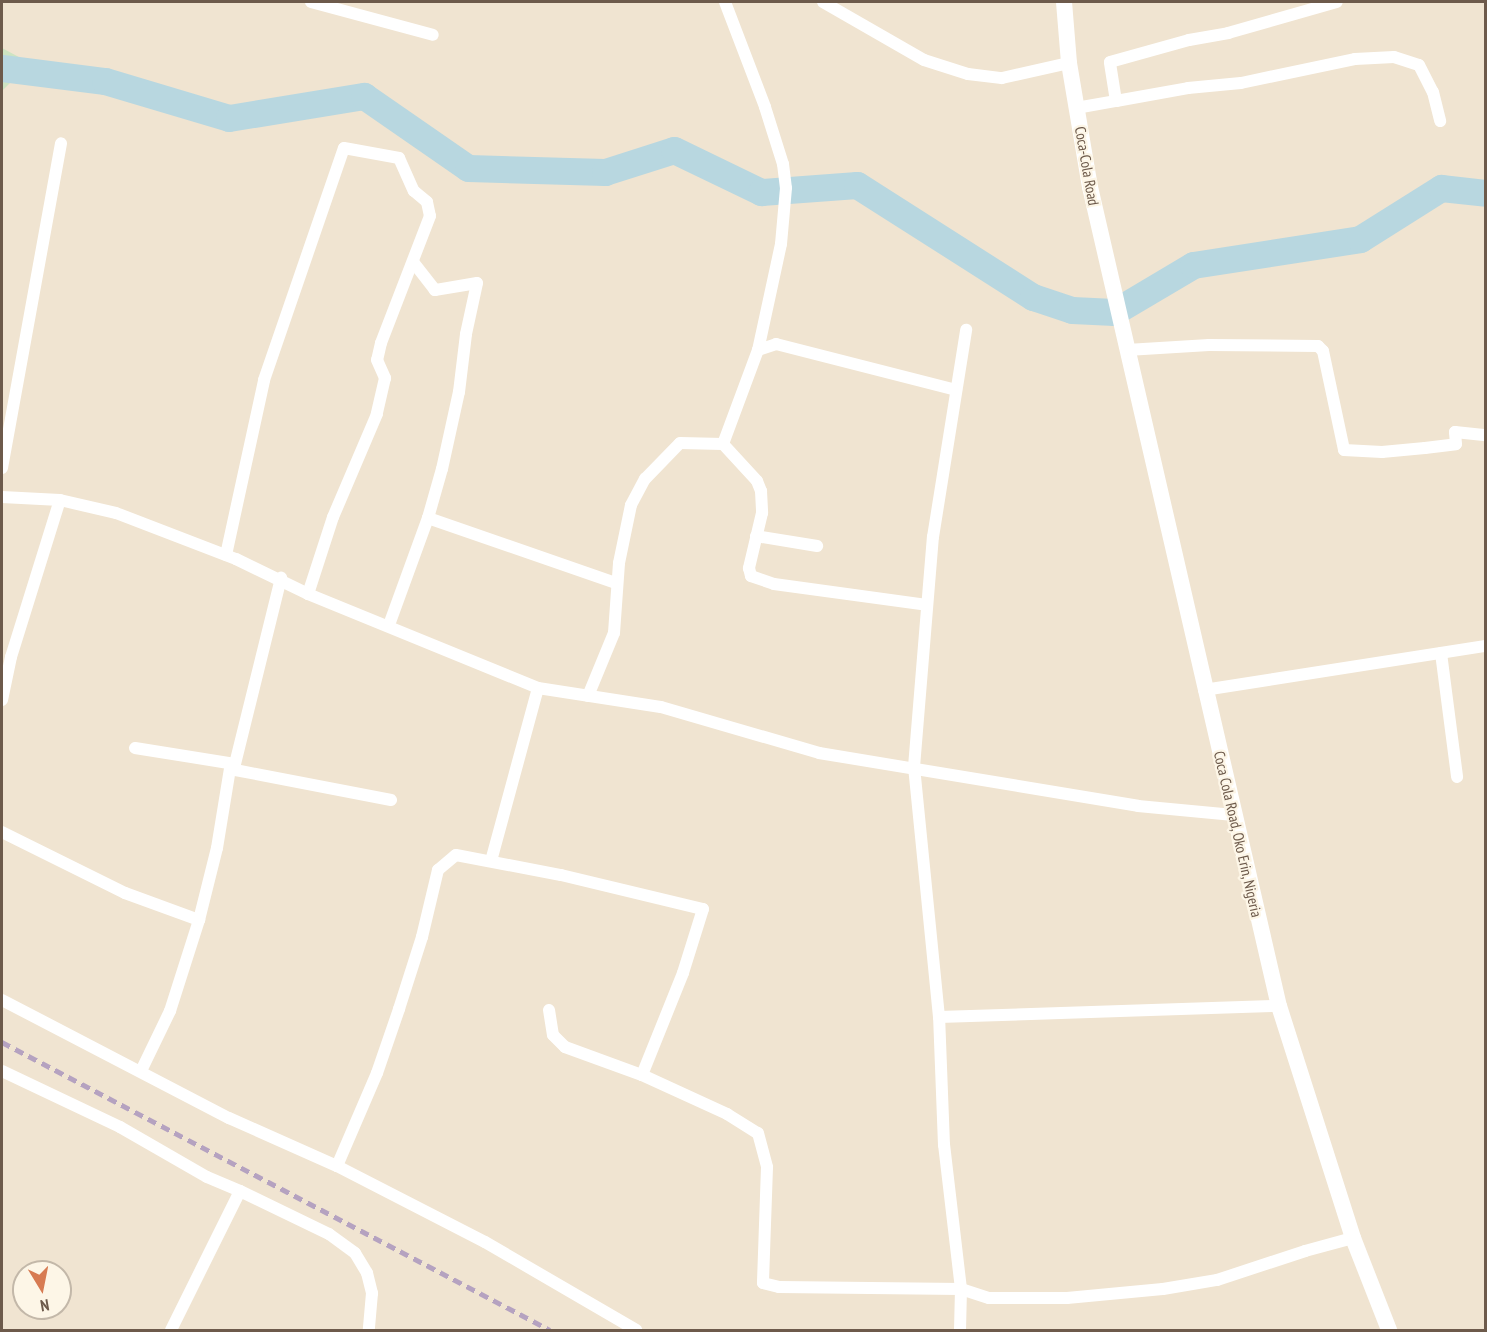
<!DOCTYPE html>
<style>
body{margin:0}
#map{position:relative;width:1487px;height:1332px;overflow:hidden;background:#f9f2e1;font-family:"PT Sans Narrow",sans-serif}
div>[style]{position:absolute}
.residential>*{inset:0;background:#f0e4d1}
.green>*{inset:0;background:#cde4c2}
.river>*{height:27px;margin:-13.5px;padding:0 13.5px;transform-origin:13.5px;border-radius:13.5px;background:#b8d7e0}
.street>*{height:12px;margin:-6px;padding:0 6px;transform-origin:6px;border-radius:6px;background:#fff}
.secondary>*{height:16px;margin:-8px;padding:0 8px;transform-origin:8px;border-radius:8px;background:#fff}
.rail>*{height:4.5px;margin-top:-2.25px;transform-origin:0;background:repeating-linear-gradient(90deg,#b5a2c0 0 9px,transparent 0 15px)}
span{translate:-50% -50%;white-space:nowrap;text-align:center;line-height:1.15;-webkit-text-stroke:4.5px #fdf6e7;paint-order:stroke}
.street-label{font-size:15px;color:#6d5a4b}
.frame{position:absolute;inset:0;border:3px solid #6d5a4b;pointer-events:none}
.north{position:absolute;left:12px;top:1260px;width:60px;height:60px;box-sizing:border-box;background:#fdf6e7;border:2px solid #c3b8a9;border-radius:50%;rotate:170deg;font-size:16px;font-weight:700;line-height:24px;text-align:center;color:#6d5a4b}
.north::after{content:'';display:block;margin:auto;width:21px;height:27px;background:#d77b52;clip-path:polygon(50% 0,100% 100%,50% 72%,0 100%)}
</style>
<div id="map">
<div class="residential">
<div style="clip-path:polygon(evenodd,2px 2px,1485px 2px,1485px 1330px,2px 1330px,2px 2px,24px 1272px,60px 1272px,60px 1308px,24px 1308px,24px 1272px)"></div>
</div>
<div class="green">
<div style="clip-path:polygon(2px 48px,30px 63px,2px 91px)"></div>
</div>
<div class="river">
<div style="left:2px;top:68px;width:104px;rotate:7.2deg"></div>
<div style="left:105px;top:81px;width:129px;rotate:16.6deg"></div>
<div style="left:229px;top:118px;width:137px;rotate:-9.3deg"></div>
<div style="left:364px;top:96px;width:126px;rotate:34.7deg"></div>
<div style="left:468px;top:168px;width:137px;rotate:1.7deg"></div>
<div style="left:605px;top:172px;width:72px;rotate:-17.7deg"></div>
<div style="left:674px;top:150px;width:97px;rotate:25.8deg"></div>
<div style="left:761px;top:192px;width:96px;rotate:-4.2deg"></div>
<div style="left:857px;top:185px;width:209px;rotate:32.5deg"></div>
<div style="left:1033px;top:297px;width:41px;rotate:18.4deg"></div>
<div style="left:1072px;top:310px;width:42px;rotate:2.7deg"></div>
<div style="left:1114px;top:312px;width:92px;rotate:-30.7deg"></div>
<div style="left:1193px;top:265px;width:169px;rotate:-8.8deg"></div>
<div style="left:1360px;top:239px;width:96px;rotate:-32.2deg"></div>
<div style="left:1441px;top:188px;width:45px;rotate:6.3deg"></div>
</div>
<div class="street">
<div style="left:311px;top:2px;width:126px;rotate:15.1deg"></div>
<div style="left:725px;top:2px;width:112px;rotate:69.1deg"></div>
<div style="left:765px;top:107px;width:60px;rotate:72.5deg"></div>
<div style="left:783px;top:164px;width:24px;rotate:83deg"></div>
<div style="left:786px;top:188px;width:56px;rotate:95.1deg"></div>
<div style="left:781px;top:244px;width:108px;rotate:102.2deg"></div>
<div style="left:823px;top:2px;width:116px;rotate:29.9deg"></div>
<div style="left:924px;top:60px;width:46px;rotate:17.7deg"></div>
<div style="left:968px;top:74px;width:34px;rotate:7deg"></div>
<div style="left:1002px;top:78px;width:69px;rotate:-12.6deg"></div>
<div style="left:1116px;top:101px;width:73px;rotate:-10.2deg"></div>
<div style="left:1188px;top:88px;width:53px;rotate:-5.4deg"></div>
<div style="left:1241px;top:83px;width:116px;rotate:-11.9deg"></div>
<div style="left:1355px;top:59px;width:39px;rotate:-3deg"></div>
<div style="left:1394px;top:57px;width:26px;rotate:18deg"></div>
<div style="left:1419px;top:65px;width:30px;rotate:63deg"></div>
<div style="left:1433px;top:92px;width:30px;rotate:76deg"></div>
<div style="left:1076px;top:108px;width:41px;rotate:-9.9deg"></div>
<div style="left:1116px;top:101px;width:39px;rotate:-99deg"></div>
<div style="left:1110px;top:62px;width:82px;rotate:-15.6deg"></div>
<div style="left:1189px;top:40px;width:40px;rotate:-10deg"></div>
<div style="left:1228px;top:33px;width:113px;rotate:-15.9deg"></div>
<div style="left:1127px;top:350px;width:82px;rotate:-3.5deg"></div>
<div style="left:1209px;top:345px;width:109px;rotate:0.5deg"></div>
<div style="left:1318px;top:346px;width:7px;rotate:45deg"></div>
<div style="left:1323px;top:351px;width:101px;rotate:78deg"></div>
<div style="left:1344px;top:450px;width:38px;rotate:3deg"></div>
<div style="left:1382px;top:452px;width:43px;rotate:-5.3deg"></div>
<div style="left:1425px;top:448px;width:31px;rotate:-7deg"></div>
<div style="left:1456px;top:444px;width:12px;rotate:-95deg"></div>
<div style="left:1455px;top:432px;width:31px;rotate:6deg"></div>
<div style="left:723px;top:444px;width:50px;rotate:47.4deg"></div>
<div style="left:757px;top:481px;width:11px;rotate:68deg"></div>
<div style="left:761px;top:491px;width:22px;rotate:87deg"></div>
<div style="left:762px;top:513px;width:57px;rotate:103.3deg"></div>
<div style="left:749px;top:568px;width:8px;rotate:76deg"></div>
<div style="left:751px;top:576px;width:24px;rotate:19deg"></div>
<div style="left:774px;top:584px;width:154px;rotate:7.8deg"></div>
<div style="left:2px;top:468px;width:330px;rotate:-79.7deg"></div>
<div style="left:2px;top:497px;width:58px;rotate:3deg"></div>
<div style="left:60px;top:500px;width:57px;rotate:13.1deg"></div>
<div style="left:116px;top:513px;width:129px;rotate:21deg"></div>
<div style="left:236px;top:559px;width:80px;rotate:25.9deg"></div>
<div style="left:308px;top:594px;width:248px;rotate:22.2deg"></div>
<div style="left:538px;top:688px;width:124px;rotate:8.8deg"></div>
<div style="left:661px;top:707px;width:165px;rotate:16.2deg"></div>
<div style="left:819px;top:753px;width:323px;rotate:9.4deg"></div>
<div style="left:1138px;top:806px;width:96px;rotate:5.4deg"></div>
<div style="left:428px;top:518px;width:199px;rotate:19.1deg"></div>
<div style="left:756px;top:536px;width:62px;rotate:9.3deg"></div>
<div style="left:226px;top:555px;width:179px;rotate:-77.7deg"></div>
<div style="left:264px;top:380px;width:245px;rotate:-71deg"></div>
<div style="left:344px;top:148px;width:56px;rotate:10.3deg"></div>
<div style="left:399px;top:158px;width:36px;rotate:66deg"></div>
<div style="left:414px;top:191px;width:17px;rotate:40deg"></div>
<div style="left:427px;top:202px;width:14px;rotate:78deg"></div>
<div style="left:430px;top:216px;width:136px;rotate:111.1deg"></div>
<div style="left:381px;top:343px;width:17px;rotate:103deg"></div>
<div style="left:377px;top:360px;width:20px;rotate:66deg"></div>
<div style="left:385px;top:378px;width:37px;rotate:103deg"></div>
<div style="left:377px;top:414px;width:112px;rotate:113.1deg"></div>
<div style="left:333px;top:517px;width:81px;rotate:108deg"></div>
<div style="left:389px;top:625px;width:114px;rotate:-70deg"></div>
<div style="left:428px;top:518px;width:51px;rotate:-74.1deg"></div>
<div style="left:442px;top:469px;width:79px;rotate:-77.6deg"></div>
<div style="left:459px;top:392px;width:58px;rotate:-83.1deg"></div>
<div style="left:466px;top:334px;width:52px;rotate:-77.8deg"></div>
<div style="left:477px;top:283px;width:43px;rotate:170.5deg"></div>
<div style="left:435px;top:290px;width:36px;rotate:-128deg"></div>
<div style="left:1441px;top:653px;width:125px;rotate:82.6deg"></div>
<div style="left:1204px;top:690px;width:285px;rotate:-8.9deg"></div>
<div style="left:588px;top:696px;width:68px;rotate:-67.6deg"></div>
<div style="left:614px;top:633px;width:70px;rotate:-85.9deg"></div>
<div style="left:619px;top:563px;width:59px;rotate:-78.3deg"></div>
<div style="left:631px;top:505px;width:30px;rotate:-62deg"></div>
<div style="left:645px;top:479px;width:50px;rotate:-45.8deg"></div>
<div style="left:680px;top:443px;width:43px;rotate:1.3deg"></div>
<div style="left:723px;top:444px;width:100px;rotate:-69.6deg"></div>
<div style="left:758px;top:350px;width:19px;rotate:-18deg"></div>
<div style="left:776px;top:344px;width:186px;rotate:14.3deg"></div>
<div style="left:2px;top:700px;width:44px;rotate:-78.2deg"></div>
<div style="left:11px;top:657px;width:164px;rotate:-72.7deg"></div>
<div style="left:135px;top:748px;width:101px;rotate:9.1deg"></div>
<div style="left:230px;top:769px;width:164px;rotate:10.9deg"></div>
<div style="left:2px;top:832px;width:137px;rotate:26.4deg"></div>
<div style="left:125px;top:893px;width:79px;rotate:20deg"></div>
<div style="left:491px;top:861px;width:179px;rotate:-74.8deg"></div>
<div style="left:2px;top:1000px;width:256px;rotate:27.5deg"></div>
<div style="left:229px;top:1118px;width:118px;rotate:24deg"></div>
<div style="left:337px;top:1166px;width:166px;rotate:27.2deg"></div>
<div style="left:485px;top:1242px;width:175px;rotate:30.2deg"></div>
<div style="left:549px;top:1010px;width:25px;rotate:81deg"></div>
<div style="left:553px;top:1035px;width:17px;rotate:45deg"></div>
<div style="left:565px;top:1047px;width:82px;rotate:20deg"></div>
<div style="left:939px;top:1017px;width:340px;rotate:-1.9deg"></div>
<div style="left:2px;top:1071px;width:131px;rotate:25.4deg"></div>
<div style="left:120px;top:1127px;width:100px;rotate:29.9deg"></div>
<div style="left:207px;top:1177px;width:36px;rotate:23deg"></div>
<div style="left:240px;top:1191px;width:155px;rotate:116.4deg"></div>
<div style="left:141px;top:1071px;width:67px;rotate:-64.2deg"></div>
<div style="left:170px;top:1011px;width:96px;rotate:-72.3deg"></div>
<div style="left:199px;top:920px;width:74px;rotate:-76deg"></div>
<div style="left:217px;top:848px;width:80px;rotate:-80.7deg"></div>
<div style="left:230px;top:769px;width:7px;rotate:-45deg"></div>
<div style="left:235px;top:764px;width:192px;rotate:-76.1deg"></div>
<div style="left:337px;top:1166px;width:101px;rotate:-66.7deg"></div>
<div style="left:377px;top:1073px;width:68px;rotate:-71deg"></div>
<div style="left:399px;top:1009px;width:76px;rotate:-72.3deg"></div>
<div style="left:422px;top:937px;width:69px;rotate:-76.6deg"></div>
<div style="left:438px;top:870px;width:23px;rotate:-40deg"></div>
<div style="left:456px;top:855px;width:107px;rotate:10.8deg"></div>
<div style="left:561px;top:875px;width:146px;rotate:13.5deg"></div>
<div style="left:703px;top:909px;width:67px;rotate:107.4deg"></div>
<div style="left:683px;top:973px;width:110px;rotate:111.9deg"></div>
<div style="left:642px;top:1075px;width:94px;rotate:24.6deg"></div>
<div style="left:727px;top:1114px;width:36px;rotate:32deg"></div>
<div style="left:758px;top:1133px;width:35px;rotate:75deg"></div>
<div style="left:767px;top:1167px;width:116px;rotate:92deg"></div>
<div style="left:763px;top:1283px;width:16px;rotate:14deg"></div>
<div style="left:779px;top:1287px;width:182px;rotate:0.6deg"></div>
<div style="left:961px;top:1289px;width:29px;rotate:18deg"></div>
<div style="left:989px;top:1298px;width:78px"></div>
<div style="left:1067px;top:1298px;width:96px;rotate:-5.4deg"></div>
<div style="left:1163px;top:1289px;width:55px;rotate:-9.5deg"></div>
<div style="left:1217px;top:1280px;width:93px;rotate:-18.2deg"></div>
<div style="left:1305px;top:1251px;width:50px;rotate:-15.2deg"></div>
<div style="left:240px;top:1191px;width:99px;rotate:25.8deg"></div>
<div style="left:329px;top:1234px;width:32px;rotate:36deg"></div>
<div style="left:355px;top:1253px;width:23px;rotate:59deg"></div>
<div style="left:367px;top:1273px;width:21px;rotate:76deg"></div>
<div style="left:372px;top:1293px;width:37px;rotate:95deg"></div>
<div style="left:960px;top:1330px;width:41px;rotate:-88.6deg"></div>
<div style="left:961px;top:1289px;width:145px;rotate:-96.7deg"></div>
<div style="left:944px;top:1145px;width:128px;rotate:-92.2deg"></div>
<div style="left:939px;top:1017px;width:251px;rotate:-95.7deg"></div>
<div style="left:914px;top:767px;width:231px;rotate:-85.3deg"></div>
<div style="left:933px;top:537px;width:210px;rotate:-80.9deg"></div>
</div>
<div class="secondary">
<div style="left:1064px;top:2px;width:61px;rotate:85.3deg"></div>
<div style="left:1069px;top:63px;width:126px;rotate:80.4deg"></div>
<div style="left:1090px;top:187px;width:841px;rotate:77.01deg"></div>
<div style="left:1279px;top:1006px;width:244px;rotate:72.3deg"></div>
<div style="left:1353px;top:1238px;width:99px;rotate:68.6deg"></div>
</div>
<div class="rail">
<div style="left:2px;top:1042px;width:619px;rotate:27.72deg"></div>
</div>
<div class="street-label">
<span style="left:1087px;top:166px;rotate:80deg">Coca-Cola Road</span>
<span style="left:1238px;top:834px;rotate:77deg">Coca Cola Road, Oko Erin, Nigeria</span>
</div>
<div class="frame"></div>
<div class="north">N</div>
</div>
